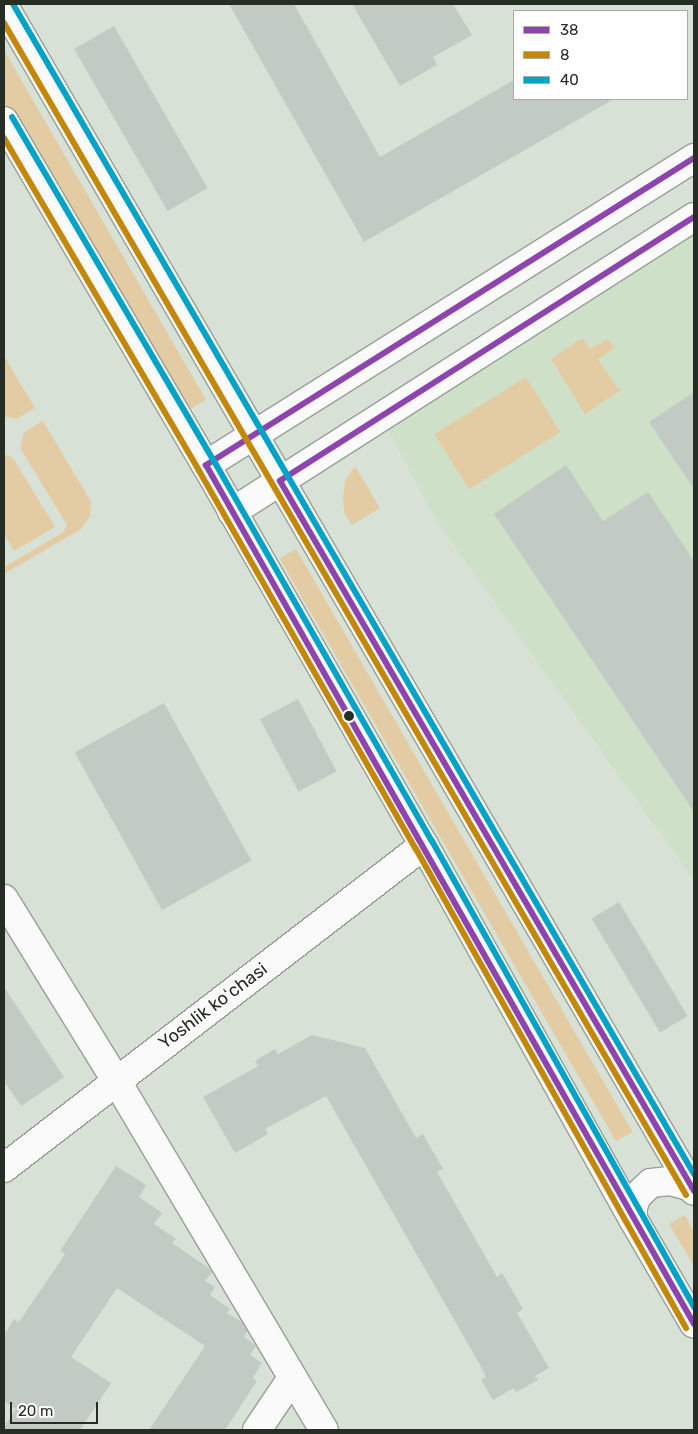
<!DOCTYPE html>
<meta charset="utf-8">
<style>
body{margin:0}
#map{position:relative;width:698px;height:1434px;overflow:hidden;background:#d8e1d5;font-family:Rubik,sans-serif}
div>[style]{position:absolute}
.built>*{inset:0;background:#cfe0c9}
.green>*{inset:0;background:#e3cca4;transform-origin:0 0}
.building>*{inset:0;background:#c1cbc3;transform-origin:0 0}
.roads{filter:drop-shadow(1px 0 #989f96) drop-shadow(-1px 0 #989f96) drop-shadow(0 1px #989f96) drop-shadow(0 -1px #989f96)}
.street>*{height:28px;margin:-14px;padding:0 14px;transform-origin:14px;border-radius:14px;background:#f9faf9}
.secondary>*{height:28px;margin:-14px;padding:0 14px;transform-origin:14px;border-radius:14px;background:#f9faf9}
.primary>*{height:28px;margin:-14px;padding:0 14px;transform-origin:14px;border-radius:14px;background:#f9faf9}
.bus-1>*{height:6px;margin:-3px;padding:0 3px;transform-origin:3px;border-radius:3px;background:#8e44ad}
.bus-2>*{height:6px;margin:-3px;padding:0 3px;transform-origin:3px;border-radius:3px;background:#c38809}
.bus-3>*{height:6px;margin:-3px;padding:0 3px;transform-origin:3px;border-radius:3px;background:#02a3c6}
.dots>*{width:14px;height:14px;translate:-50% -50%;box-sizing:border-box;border:2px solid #fff;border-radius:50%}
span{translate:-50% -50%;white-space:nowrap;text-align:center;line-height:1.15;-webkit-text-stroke:4px #fff;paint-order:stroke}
.street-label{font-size:18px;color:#262d24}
.frame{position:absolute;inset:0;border:5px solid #262d24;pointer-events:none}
.legend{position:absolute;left:513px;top:10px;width:175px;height:90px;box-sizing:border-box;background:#fff;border:1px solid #a8aba7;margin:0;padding:6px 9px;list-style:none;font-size:15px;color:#262d24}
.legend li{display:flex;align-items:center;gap:10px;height:25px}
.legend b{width:25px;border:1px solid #a8aba7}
.scale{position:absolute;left:10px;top:1402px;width:88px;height:22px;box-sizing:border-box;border:2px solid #262d24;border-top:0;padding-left:6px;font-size:15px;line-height:18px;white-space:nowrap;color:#262d24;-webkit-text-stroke:4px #fff;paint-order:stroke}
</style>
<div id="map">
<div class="built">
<div style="clip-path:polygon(694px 210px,694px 880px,437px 522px,388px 429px)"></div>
</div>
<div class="green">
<div style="left:4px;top:50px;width:404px;height:34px;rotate:60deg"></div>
<div style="clip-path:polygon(582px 338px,590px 349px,608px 339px,615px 348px,598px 359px,616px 386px,621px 390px,585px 414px,551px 359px)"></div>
<div style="clip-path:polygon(4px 356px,35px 408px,16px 419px,4px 416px)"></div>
<div style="left:526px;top:377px;width:65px;height:108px;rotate:58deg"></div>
<div style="clip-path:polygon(43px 421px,91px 502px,90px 516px,81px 529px,4px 574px,4px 567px,62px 533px,67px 525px,20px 448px,24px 432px)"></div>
<div style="clip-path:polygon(4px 454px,13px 458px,55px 527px,14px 551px,4px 534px)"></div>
<div style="clip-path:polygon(355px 466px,380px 508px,352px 525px,344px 512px,343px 496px,345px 481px)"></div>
<div style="left:296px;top:549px;width:673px;height:19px;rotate:60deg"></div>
<div style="clip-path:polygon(685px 1215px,694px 1232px,694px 1266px,669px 1224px)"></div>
</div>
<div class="building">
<div style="clip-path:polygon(229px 4px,294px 4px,380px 157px,514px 80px,514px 99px,614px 99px,364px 242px)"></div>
<div style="clip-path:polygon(352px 4px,453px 4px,472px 35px,433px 57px,437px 65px,400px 86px)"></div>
<div style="left:114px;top:26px;width:187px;height:46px;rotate:60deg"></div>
<div style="clip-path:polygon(694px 392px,694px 489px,649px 422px)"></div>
<div style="clip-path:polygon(566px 465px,603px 521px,648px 492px,694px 561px,694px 812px,494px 514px)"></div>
<div style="left:298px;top:699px;width:82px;height:43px;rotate:62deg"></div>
<div style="left:164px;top:703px;width:180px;height:102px;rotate:61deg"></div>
<div style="left:619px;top:902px;width:133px;height:32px;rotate:59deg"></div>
<div style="clip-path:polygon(4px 987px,64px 1077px,21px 1106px,4px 1081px)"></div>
<div style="clip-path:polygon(312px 1035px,365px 1048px,416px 1138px,423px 1134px,443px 1169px,437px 1172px,497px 1277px,502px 1273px,523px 1309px,517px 1313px,549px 1368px,535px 1376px,538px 1380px,516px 1392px,514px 1388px,493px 1400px,481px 1380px,486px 1377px,480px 1365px,326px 1096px,265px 1129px,268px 1134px,235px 1153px,203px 1097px,258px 1066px,255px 1061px,275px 1049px,278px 1054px)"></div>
<div style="clip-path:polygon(116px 1166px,146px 1185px,139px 1197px,162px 1213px,154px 1224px,176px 1239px,172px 1243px,210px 1269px,212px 1272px,205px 1281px,215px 1287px,210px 1295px,230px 1309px,227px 1313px,242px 1322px,247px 1331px,244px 1337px,256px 1346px,250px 1355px,262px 1363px,253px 1378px,257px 1381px,225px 1430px,149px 1430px,205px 1346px,117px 1288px,71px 1357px,111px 1383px,80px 1430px,4px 1430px,4px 1427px,16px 1409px,4px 1401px,4px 1335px,14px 1319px,19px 1322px,65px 1254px,60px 1251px)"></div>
</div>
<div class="roads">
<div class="street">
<div style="left:4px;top:899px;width:213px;rotate:58.3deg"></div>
<div style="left:116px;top:1080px;width:407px;rotate:59.3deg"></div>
<div style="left:4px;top:1168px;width:530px;rotate:-37.56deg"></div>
<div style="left:257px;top:1430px;width:63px;rotate:-56.1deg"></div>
</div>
<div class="secondary">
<div style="left:206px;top:465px;width:577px;rotate:-32.17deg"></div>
<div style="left:232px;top:512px;width:548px;rotate:-32.56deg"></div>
</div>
<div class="primary">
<div style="left:4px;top:6px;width:1371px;rotate:59.79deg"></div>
<div style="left:4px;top:121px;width:399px;rotate:59.6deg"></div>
<div style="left:206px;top:465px;width:438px;rotate:60.2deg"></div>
<div style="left:424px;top:845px;width:428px;rotate:60.8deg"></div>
<div style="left:633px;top:1219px;width:121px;rotate:59.8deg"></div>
<div style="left:633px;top:1219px;width:12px;rotate:-90deg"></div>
<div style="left:633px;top:1207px;width:12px;rotate:-70deg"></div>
<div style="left:637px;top:1196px;width:19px;rotate:-43deg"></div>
<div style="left:651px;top:1183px;width:19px;rotate:-6deg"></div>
<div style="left:670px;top:1181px;width:23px;rotate:15deg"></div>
</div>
</div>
<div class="bus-1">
<div style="left:694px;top:158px;width:577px;rotate:147.83deg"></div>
<div style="left:206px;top:465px;width:988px;rotate:60.4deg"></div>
<div style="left:694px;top:217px;width:491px;rotate:147.5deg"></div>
<div style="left:280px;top:481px;width:822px;rotate:59.75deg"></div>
</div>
<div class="bus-2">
<div style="left:4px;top:23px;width:1356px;rotate:59.8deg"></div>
<div style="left:4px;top:138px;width:384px;rotate:59.6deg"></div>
<div style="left:198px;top:469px;width:438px;rotate:60.2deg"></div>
<div style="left:416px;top:849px;width:550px;rotate:60.59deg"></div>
</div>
<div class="bus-3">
<div style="left:13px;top:4px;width:1354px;rotate:59.8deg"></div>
<div style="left:12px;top:117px;width:399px;rotate:59.6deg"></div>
<div style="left:214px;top:461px;width:438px;rotate:60.2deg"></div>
<div style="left:432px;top:841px;width:535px;rotate:60.65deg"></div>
</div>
<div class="dots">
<div style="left:349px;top:716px;background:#262d24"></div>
</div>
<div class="street-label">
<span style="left:213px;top:1006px;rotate:-37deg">Yoshlik koʻchasi</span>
</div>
<div class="frame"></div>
<ul class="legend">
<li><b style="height:6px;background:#8e44ad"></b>38</li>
<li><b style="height:6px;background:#c38809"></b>8</li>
<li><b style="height:6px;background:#02a3c6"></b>40</li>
</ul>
<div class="scale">20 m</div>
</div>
